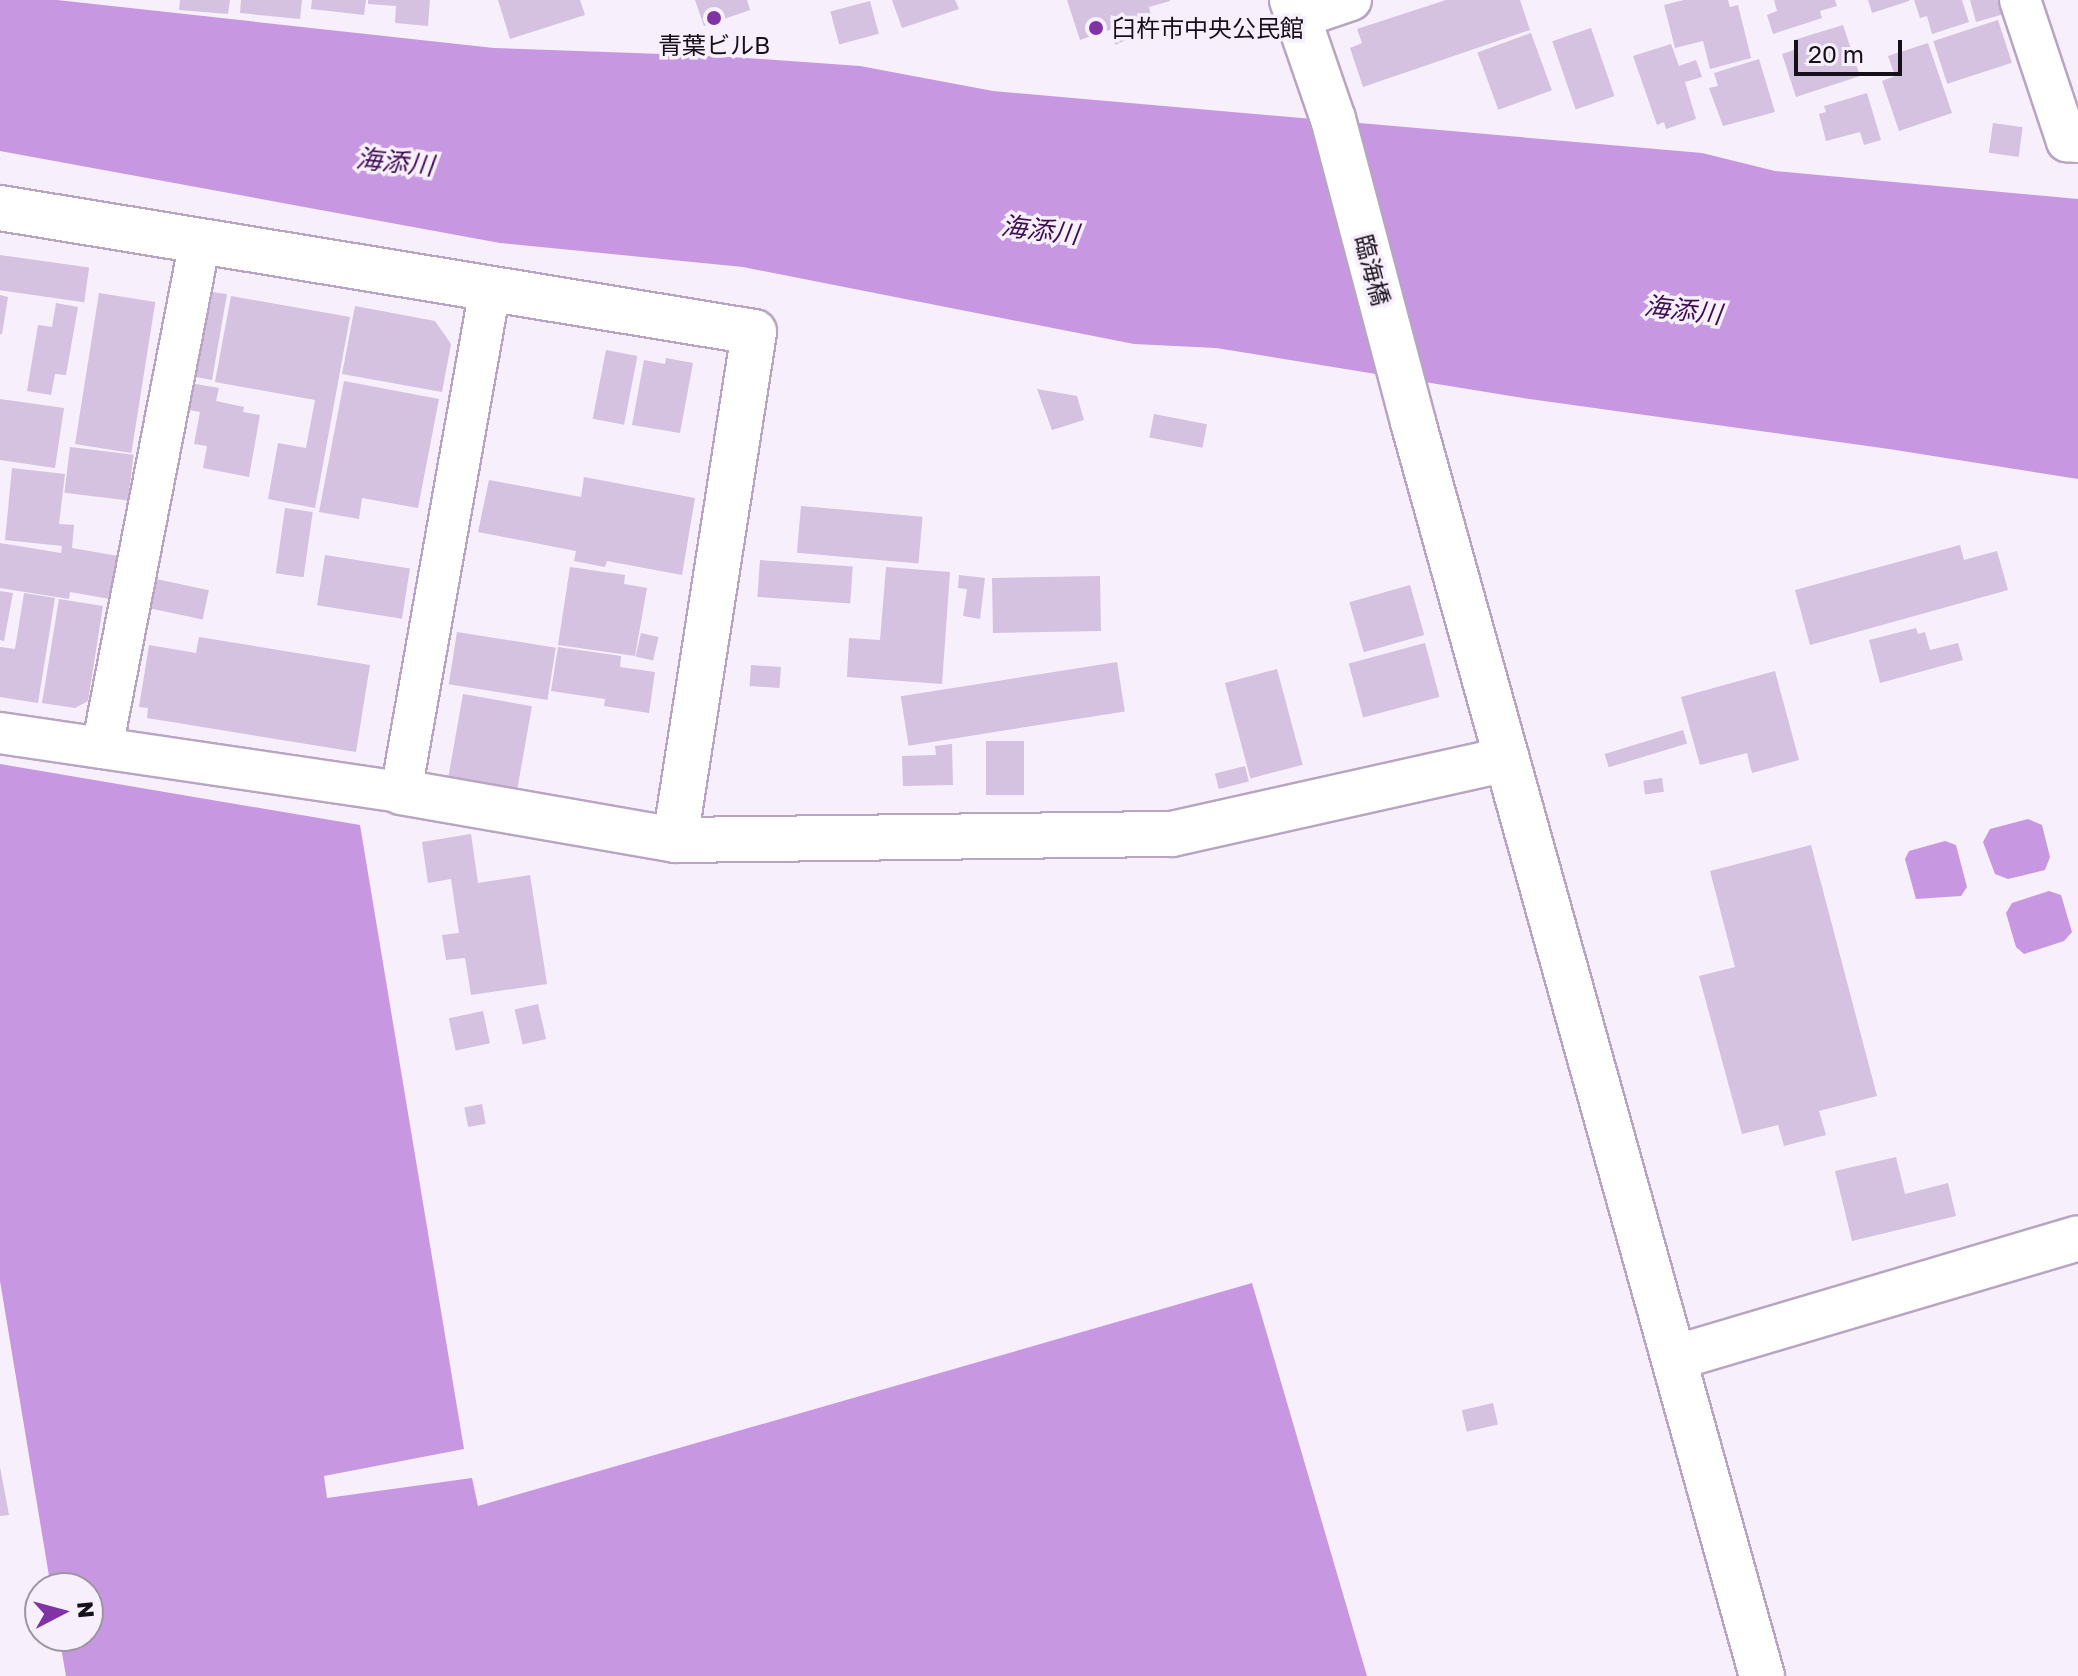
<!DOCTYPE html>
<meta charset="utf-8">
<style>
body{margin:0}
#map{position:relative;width:2078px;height:1676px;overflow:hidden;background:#f7effc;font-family:"Golos Text","Noto Sans JP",sans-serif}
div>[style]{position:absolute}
.water>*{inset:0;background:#c797e2}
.building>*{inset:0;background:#d5c1e0;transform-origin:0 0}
.roads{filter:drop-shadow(2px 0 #b8a5c3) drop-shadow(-2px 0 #b8a5c3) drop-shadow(0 2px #b8a5c3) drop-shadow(0 -2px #b8a5c3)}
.minor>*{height:40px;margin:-20px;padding:0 20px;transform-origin:20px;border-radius:20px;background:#fff}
.tertiary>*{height:44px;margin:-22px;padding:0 22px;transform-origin:22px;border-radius:22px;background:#fff}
.dots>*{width:22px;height:22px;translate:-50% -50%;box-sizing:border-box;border:4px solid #f7effc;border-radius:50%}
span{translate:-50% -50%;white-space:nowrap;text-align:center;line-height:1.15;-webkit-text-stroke:7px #f7effc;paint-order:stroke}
.poi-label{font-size:24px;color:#16101a}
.left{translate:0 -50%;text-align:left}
.street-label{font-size:24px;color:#16101a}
.water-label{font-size:26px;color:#3e0f52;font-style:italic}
.north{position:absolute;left:24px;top:1572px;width:80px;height:80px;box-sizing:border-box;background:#f7effc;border:2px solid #9d96a2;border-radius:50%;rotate:84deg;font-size:22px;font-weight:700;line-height:32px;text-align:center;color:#16101a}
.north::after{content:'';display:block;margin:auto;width:28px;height:36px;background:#8033a4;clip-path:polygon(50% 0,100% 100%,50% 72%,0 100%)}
.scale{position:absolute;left:1794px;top:40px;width:108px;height:36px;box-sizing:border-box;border:4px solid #16101a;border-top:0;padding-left:10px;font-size:24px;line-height:28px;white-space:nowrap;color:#16101a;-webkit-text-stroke:6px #f7effc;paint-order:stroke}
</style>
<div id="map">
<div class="water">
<div style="clip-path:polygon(0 0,57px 0,494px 48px,718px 56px,860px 66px,993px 91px,1702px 153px,1775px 171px,2078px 199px,2078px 479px,1889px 449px,1523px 398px,1216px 348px,1134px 344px,743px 267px,500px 243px,0 151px)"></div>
<div style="clip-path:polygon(0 764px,360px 825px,464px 1449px,324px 1476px,327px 1498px,472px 1478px,478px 1506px,1252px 1283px,1367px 1676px,66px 1676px,59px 1636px,88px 1636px,88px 1588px,51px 1588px,0 1281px)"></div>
<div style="clip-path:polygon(2028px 819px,2042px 825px,2050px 857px,2045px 870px,2008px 879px,1995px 874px,1983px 842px,1990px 829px)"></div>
<div style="clip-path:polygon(1945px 841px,1956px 845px,1967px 887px,1961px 896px,1916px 899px,1905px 859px,1909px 851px)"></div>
<div style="clip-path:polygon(2049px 891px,2061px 895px,2072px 932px,2064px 941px,2024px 954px,2016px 947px,2006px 913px,2012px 903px)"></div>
</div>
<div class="building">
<div style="clip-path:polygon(180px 0,230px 0,228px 14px,179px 10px)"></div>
<div style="clip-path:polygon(241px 0,302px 0,300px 19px,240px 13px)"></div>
<div style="clip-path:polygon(312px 0,366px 0,364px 15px,311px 9px)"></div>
<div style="clip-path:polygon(368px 0,430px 0,428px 26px,395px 23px,396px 6px,368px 4px)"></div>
<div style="clip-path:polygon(498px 0,580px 0,585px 15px,510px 39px)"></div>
<div style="clip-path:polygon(695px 0,747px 0,750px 10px,704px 26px)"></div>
<div style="clip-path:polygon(892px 0,955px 0,959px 9px,902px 28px)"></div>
<div style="clip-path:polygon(1067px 0,1170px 0,1170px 1px,1149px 7px,1151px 16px,1080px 40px)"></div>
<div style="clip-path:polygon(1446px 0,1520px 0,1530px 30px,1363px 87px,1350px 48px,1362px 43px,1357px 29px)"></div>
<div style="clip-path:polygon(1684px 0,1728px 0,1730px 7px,1738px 5px,1751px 58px,1710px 69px,1703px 41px,1675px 48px,1664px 5px)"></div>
<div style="clip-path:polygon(1774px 0,1835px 0,1837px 6px,1820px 11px,1822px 18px,1773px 34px,1767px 15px,1777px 11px)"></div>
<div style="clip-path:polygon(1868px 0,1909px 0,1909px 1px,1872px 13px)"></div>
<div style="clip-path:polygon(1914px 0,1962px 0,1969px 22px,1932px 34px,1927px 16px,1920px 18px)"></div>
<div style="clip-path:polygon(1970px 0,1999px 0,2004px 14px,1976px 22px)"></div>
<div style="left:870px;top:1px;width:34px;height:41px;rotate:75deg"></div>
<div style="left:1998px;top:20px;width:45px;height:68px;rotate:72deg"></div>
<div style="left:1137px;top:22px;width:12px;height:29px;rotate:66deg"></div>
<div style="clip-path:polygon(1843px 25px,1860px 76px,1796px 97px,1782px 54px,1797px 49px,1794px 40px)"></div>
<div style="left:1591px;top:28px;width:72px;height:41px;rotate:71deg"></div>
<div style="left:1531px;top:33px;width:61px;height:57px;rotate:70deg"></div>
<div style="clip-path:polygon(1928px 43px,1952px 113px,1899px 131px,1882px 81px,1895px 76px,1888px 56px)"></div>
<div style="clip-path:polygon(1671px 44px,1679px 66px,1696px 60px,1702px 77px,1685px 82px,1696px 119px,1666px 129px,1664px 122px,1657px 125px,1633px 56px)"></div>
<div style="clip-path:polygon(1759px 59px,1775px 112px,1723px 126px,1709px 88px,1718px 86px,1714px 73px)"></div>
<div style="clip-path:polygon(1867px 93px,1881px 140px,1864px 145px,1860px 132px,1826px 141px,1819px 114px,1826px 112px,1824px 106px)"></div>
<div style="left:1993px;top:123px;width:30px;height:30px;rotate:8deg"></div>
<div style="left:0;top:255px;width:90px;height:35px;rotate:8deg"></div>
<div style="clip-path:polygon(211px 292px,227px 294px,212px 380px,185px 375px,195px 299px)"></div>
<div style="left:99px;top:293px;width:57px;height:153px;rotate:9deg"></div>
<div style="clip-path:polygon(0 295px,8px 297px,2px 334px,0 334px)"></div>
<div style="clip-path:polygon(231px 296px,350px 317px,315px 508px,268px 499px,278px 443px,306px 448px,315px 400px,215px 382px)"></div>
<div style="clip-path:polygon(56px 303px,78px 307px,66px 375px,55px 374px,51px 395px,27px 391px,38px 325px,52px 327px)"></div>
<div style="clip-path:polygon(355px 306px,435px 321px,451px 344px,442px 392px,342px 374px)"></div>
<div style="left:606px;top:350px;width:32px;height:70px;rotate:11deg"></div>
<div style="clip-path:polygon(666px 358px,693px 363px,680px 433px,632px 425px,644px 360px,665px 364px)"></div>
<div style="clip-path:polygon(344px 381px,439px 399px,418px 508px,362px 498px,359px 519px,319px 512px)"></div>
<div style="clip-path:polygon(184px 382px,219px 388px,216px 401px,244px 407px,243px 412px,260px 415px,249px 477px,203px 468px,207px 446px,194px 444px,200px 412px,179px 408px)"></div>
<div style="clip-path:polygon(1037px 389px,1077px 396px,1084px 420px,1052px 430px)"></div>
<div style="clip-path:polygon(0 399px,64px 408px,55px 468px,0 460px)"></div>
<div style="left:1154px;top:414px;width:54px;height:24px;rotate:11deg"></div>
<div style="left:70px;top:447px;width:64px;height:46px;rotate:7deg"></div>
<div style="clip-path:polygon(12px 468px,65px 474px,59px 524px,74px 525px,72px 548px,118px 556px,110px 599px,70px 592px,69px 599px,0 588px,0 543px,61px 553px,62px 546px,5px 540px)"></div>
<div style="clip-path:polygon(584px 477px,695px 498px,682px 575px,607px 561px,605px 567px,574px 561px,576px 551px,478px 532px,489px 480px,581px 497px)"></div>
<div style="left:801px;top:506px;width:122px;height:47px;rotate:5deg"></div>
<div style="left:285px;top:508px;width:28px;height:66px;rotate:8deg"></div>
<div style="clip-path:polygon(1960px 545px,1964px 560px,1997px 551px,2008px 590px,1810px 645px,1795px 590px)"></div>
<div style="left:325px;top:555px;width:86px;height:51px;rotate:9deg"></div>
<div style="left:760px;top:560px;width:93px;height:37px;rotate:4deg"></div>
<div style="clip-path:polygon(570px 567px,625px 575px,624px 584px,647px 588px,635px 656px,558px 645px)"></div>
<div style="clip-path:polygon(886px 567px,950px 572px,942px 684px,847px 677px,849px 638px,880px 640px)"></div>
<div style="clip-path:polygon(959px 575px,985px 578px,980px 619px,963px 616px,967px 589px,958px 588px)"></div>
<div style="left:1100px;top:576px;width:55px;height:108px;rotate:89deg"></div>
<div style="left:156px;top:579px;width:54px;height:30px;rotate:12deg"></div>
<div style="left:1410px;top:585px;width:52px;height:63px;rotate:74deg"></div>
<div style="clip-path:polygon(0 591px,13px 593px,4px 641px,0 640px)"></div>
<div style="clip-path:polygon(24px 593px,55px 598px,38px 703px,0 697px,0 647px,15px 649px)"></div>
<div style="clip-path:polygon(59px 599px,103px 606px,88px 701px,75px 708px,42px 703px)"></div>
<div style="clip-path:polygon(1916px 628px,1918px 634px,1925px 632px,1930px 650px,1958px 643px,1963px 660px,1880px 683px,1869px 640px)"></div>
<div style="left:457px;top:632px;width:100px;height:53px;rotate:9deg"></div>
<div style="left:641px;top:633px;width:18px;height:24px;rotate:13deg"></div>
<div style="clip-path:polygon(199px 637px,370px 665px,356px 752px,147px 718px,148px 708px,139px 707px,149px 645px,196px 653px)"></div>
<div style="left:1425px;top:643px;width:56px;height:79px;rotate:75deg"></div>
<div style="clip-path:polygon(558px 647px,621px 656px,620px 667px,655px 672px,649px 713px,604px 706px,605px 699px,551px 691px)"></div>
<div style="left:1117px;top:662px;width:50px;height:219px;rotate:81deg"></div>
<div style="left:751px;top:665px;width:30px;height:21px;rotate:4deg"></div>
<div style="left:1277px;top:669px;width:99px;height:54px;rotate:75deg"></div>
<div style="clip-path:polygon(1775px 671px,1799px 760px,1752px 773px,1747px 753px,1700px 765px,1681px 697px)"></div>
<div style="left:463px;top:694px;width:70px;height:84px;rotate:10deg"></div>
<div style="left:1683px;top:730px;width:14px;height:82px;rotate:73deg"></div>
<div style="left:986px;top:741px;width:38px;height:54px"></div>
<div style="clip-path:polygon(952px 744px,953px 785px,903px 786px,902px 756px,936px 755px,935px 746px)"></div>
<div style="left:1245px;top:766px;width:16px;height:31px;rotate:76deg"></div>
<div style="left:1662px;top:778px;width:14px;height:19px;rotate:82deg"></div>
<div style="clip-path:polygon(471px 834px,478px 883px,530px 875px,547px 984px,471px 995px,465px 958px,446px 960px,442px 935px,459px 933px,451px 879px,428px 883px,422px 842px)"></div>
<div style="clip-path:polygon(1811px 845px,1877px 1096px,1819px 1111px,1826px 1135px,1784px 1146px,1778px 1125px,1742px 1134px,1699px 976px,1735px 967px,1710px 871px)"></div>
<div style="left:538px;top:1004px;width:36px;height:24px;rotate:77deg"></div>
<div style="left:483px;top:1011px;width:33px;height:35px;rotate:78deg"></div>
<div style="left:482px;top:1104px;width:20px;height:18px;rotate:79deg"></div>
<div style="clip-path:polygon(1896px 1157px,1905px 1194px,1948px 1183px,1956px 1216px,1852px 1241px,1835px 1171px)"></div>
<div style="left:1493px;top:1403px;width:22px;height:32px;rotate:77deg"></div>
<div style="clip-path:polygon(0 1467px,9px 1515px,0 1516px)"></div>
</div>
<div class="roads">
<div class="minor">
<div style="left:2020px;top:0;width:149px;rotate:71.6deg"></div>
<div style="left:2067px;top:141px;width:11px;rotate:5deg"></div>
<div style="left:1298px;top:18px;width:56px;rotate:-18.8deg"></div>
<div style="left:0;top:733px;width:405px;rotate:8.4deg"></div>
<div style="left:401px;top:792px;width:511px;rotate:-79.97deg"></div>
<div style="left:102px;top:748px;width:516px;rotate:-79.06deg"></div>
</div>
<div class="tertiary">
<div style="left:1292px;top:0;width:126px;rotate:71deg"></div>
<div style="left:1333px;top:119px;width:313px;rotate:75.2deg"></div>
<div style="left:1413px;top:422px;width:1302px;rotate:74.45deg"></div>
<div style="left:0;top:208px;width:764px;rotate:9.34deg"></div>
<div style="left:754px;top:332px;width:514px;rotate:98.84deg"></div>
<div style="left:401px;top:792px;width:278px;rotate:9.9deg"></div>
<div style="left:675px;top:840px;width:497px;rotate:-0.7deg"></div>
<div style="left:1172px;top:834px;width:343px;rotate:-12.6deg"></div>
<div style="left:1674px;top:1358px;width:421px;rotate:-16.5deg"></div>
</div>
</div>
<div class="dots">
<div style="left:714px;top:18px;background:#8033a4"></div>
<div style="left:1096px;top:28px;background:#8033a4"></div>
</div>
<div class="poi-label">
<span class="left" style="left:1112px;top:28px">臼杵市中央公民館</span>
<span style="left:714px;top:45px">青葉ビルB</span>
</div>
<div class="street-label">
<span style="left:1373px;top:270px;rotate:75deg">臨海橋</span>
</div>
<div class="water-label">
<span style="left:395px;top:162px;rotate:6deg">海添川</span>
<span style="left:1040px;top:230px;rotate:7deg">海添川</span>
<span style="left:1683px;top:310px;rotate:7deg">海添川</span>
</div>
<div class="north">N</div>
<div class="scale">20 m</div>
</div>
